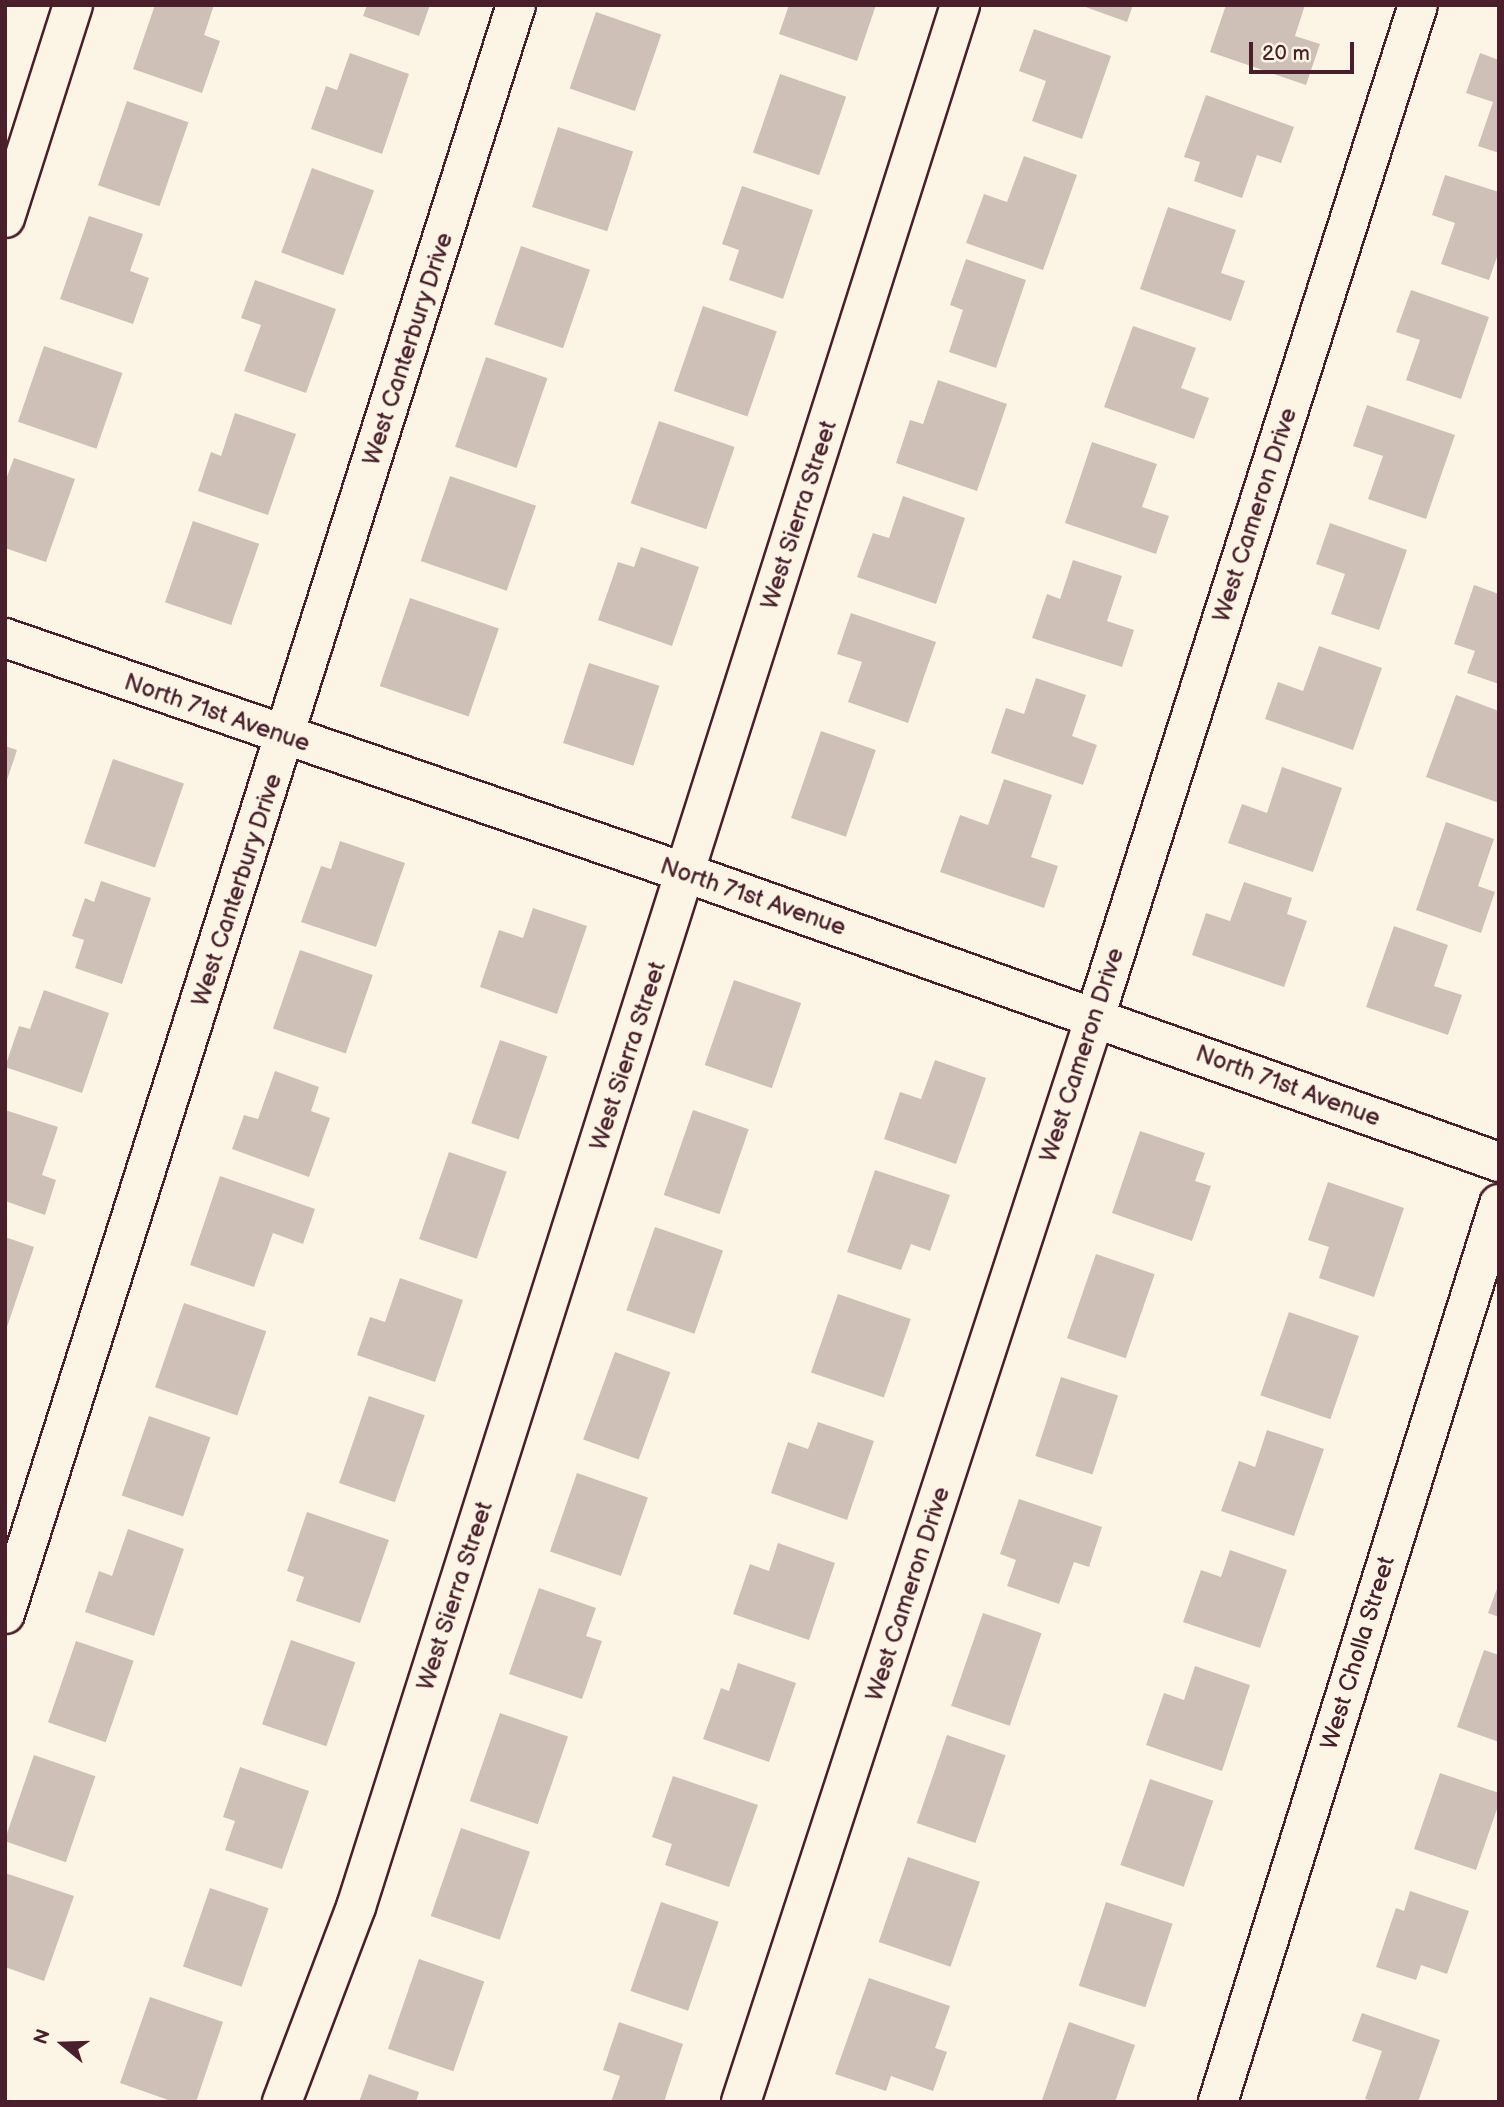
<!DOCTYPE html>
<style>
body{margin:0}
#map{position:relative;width:1504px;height:2107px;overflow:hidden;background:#fcf5e5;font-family:"Balsamiq Sans",sans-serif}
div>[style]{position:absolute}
.building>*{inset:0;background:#cfc0b7;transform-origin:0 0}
.roads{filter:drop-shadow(2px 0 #4a1f2b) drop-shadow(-2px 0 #4a1f2b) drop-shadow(0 2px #4a1f2b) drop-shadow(0 -2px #4a1f2b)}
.minor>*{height:38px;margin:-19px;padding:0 19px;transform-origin:19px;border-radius:19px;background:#fcf5e5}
span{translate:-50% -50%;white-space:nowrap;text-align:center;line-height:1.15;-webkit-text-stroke:5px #fcf5e5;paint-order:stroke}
.street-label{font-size:24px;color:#4a1f2b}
.frame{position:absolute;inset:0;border:7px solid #4a1f2b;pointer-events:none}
.north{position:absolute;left:28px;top:2009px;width:70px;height:70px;-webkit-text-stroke:5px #fcf5e5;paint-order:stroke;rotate:289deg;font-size:19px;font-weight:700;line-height:28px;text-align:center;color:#4a1f2b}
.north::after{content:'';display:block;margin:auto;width:24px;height:32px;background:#4a1f2b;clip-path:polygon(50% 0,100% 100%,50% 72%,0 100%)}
.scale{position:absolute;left:1249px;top:42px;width:105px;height:32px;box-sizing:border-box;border:4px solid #4a1f2b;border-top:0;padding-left:9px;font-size:21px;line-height:24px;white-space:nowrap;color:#4a1f2b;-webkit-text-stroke:5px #fcf5e5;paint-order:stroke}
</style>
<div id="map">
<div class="building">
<div style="clip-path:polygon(155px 5px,214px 5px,204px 35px,220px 41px,202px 93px,133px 69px)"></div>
<div style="clip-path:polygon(367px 5px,430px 5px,419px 36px,363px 16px)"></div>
<div style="clip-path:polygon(789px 5px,876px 5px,857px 61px,779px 34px)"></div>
<div style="clip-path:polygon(1080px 5px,1133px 5px,1127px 22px)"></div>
<div style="clip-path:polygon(1226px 5px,1305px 5px,1295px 36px,1320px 44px,1306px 85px,1210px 52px)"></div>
<div style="left:596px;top:12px;width:69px;height:81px;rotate:19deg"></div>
<div style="clip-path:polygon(1034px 29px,1111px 56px,1082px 139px,1032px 121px,1046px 81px,1019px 71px)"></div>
<div style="clip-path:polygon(350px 53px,409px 74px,382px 154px,311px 129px,326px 86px,337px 90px)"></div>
<div style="clip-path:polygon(1480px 53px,1499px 60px,1499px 153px,1478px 146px,1493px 102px,1466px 93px)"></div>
<div style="left:780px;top:74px;width:70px;height:83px;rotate:19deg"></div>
<div style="clip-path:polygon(1206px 95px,1294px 127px,1281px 163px,1257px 155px,1242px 198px,1194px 181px,1200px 162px,1184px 157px)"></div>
<div style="left:127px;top:101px;width:65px;height:89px;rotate:19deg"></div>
<div style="left:558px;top:127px;width:79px;height:84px;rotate:18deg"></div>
<div style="clip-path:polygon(1024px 156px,1077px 175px,1043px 270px,966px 243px,984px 194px,1007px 202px)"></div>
<div style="left:312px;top:168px;width:66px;height:90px;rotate:20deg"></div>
<div style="clip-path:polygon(1445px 175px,1499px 192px,1499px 251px,1489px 280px,1441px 264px,1455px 223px,1432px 215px)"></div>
<div style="clip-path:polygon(742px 186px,813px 210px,783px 299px,729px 280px,739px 250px,722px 244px)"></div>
<div style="clip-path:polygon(1168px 207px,1236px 230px,1221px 273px,1245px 281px,1231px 321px,1140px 289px)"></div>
<div style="clip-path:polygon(89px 216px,143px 234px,130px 271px,149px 278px,133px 324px,60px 299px)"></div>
<div style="left:521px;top:246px;width:73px;height:83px;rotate:19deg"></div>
<div style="clip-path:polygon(966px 259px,1026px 280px,996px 368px,949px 352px,963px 310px,950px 305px)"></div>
<div style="clip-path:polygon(255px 280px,336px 309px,306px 393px,244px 371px,261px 325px,241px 318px)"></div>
<div style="clip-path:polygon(1411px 290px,1489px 317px,1461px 399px,1406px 380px,1420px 340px,1396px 332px)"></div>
<div style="left:703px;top:306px;width:78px;height:90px;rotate:19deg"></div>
<div style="clip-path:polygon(1133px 326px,1196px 348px,1181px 388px,1209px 398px,1194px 439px,1104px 407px)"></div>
<div style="left:44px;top:346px;width:83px;height:80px;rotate:19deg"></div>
<div style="left:486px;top:357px;width:65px;height:95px;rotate:19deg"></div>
<div style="clip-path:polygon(938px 380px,1007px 404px,977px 491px,896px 463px,910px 420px,923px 424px)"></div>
<div style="clip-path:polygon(1367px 405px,1455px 435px,1426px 519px,1368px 499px,1383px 456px,1353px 446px)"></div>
<div style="clip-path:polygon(235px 413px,296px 434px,268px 515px,198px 491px,211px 452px,221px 456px)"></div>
<div style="left:659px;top:421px;width:80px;height:87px;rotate:19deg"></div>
<div style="clip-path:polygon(1092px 442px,1157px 464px,1142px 507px,1169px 516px,1156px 554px,1065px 523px)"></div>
<div style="clip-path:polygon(14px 458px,75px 479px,46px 562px,5px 548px,5px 482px)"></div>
<div style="left:450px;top:476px;width:91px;height:90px;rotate:19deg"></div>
<div style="clip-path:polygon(903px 496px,965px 518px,936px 604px,857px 577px,873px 533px,889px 538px)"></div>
<div style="left:193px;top:521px;width:70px;height:86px;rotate:19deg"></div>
<div style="clip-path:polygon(1330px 523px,1407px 550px,1379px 630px,1331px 614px,1345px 574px,1316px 564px)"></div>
<div style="clip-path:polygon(641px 547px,699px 567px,672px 646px,598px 620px,618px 562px,634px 567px)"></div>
<div style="clip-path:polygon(1073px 560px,1122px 576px,1107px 621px,1134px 630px,1122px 667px,1032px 638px,1047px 594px,1060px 599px)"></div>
<div style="clip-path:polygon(1474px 585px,1499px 594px,1499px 684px,1467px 673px,1475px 651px,1454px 644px)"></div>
<div style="left:410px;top:598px;width:94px;height:93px;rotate:19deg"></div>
<div style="clip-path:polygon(851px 613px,936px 642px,908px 723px,848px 702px,862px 662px,837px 654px)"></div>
<div style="clip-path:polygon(1319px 646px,1382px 668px,1353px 750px,1265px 719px,1278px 682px,1303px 691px)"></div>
<div style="left:589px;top:663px;width:74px;height:84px;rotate:18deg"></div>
<div style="clip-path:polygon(1036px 678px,1086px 695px,1072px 736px,1097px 745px,1083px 785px,991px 753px,1006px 708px,1024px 714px)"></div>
<div style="clip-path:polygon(1456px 695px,1499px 711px,1499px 803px,1426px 777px)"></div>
<div style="left:821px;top:731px;width:58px;height:92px;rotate:19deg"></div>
<div style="clip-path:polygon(5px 746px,17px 750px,6px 783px,5px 783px)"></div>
<div style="left:113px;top:759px;width:75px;height:89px;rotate:19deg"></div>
<div style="clip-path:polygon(1282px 767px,1342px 788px,1313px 872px,1228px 843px,1242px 804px,1267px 813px)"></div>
<div style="clip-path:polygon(1004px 779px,1052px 795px,1031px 857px,1058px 866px,1044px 908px,940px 872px,960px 815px,988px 825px)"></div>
<div style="clip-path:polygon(1446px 822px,1494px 839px,1478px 886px,1495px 892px,1481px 933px,1416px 910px)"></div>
<div style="clip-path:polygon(340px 841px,405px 863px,376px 947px,301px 922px,321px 866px,331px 869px)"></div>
<div style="clip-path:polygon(101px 881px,151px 898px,122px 984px,75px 968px,84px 940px,72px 936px,85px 898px,94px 902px)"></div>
<div style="clip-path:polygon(1244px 882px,1292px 898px,1287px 914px,1307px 921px,1284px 987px,1192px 955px,1206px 913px,1230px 921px)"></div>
<div style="clip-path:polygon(533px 908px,587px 926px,557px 1014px,480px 987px,499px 930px,523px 938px)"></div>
<div style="clip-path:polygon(1394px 926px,1448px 945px,1434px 986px,1462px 995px,1448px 1035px,1366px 1007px)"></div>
<div style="left:300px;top:950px;width:77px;height:83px;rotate:19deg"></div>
<div style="left:734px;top:980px;width:71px;height:90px;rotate:19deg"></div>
<div style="clip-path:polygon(44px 990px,109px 1013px,82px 1093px,5px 1067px,19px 1026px,30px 1029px)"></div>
<div style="left:500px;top:1040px;width:50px;height:88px;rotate:19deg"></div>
<div style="clip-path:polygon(935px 1060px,986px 1078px,956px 1164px,884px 1139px,900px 1092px,921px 1099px)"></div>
<div style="clip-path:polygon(275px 1071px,319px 1087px,311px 1111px,330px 1118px,309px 1177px,232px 1149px,244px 1115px,258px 1119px)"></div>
<div style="clip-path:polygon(5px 1110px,58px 1127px,42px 1175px,56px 1180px,45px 1215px,5px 1201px)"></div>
<div style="left:693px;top:1110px;width:59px;height:90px;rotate:19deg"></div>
<div style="clip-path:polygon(1140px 1131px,1205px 1153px,1195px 1181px,1211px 1186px,1192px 1241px,1112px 1213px)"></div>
<div style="left:449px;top:1152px;width:61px;height:92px;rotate:19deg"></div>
<div style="clip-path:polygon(875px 1170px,950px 1195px,930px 1251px,911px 1244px,901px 1270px,847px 1252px)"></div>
<div style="clip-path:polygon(220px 1176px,315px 1209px,303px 1244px,273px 1233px,254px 1287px,190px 1265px)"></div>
<div style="clip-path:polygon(1328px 1182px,1404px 1208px,1374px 1297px,1319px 1278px,1329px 1247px,1308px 1240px)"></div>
<div style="left:655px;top:1227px;width:72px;height:88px;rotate:19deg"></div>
<div style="clip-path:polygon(5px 1237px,34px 1247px,6px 1330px,5px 1330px)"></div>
<div style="left:1096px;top:1254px;width:62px;height:89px;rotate:19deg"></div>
<div style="clip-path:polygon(400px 1278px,463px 1300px,435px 1382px,357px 1355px,370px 1317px,385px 1322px)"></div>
<div style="left:838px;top:1294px;width:77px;height:83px;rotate:19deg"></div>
<div style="left:184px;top:1303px;width:87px;height:89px;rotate:19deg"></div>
<div style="left:1289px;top:1312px;width:74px;height:88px;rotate:19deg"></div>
<div style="left:615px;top:1352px;width:59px;height:93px;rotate:20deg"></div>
<div style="left:1061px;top:1377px;width:60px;height:83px;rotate:18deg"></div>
<div style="left:369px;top:1396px;width:59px;height:92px;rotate:19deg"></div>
<div style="left:149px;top:1416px;width:65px;height:84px;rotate:19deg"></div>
<div style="clip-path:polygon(818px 1422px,874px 1441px,847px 1520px,771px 1493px,788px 1442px,808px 1449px)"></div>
<div style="clip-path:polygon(1267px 1430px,1324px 1449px,1294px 1536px,1221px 1511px,1239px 1461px,1255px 1467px)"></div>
<div style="left:577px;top:1473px;width:75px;height:83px;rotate:19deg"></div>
<div style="clip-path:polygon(1019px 1499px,1102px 1527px,1089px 1567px,1074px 1562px,1059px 1604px,1007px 1586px,1016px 1560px,1000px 1554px)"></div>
<div style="clip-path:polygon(307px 1512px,389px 1540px,360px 1623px,296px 1601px,304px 1577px,287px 1571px)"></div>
<div style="clip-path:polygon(128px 1529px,184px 1549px,154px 1636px,85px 1612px,99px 1571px,112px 1576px)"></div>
<div style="clip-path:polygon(778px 1543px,835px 1563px,809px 1640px,733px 1614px,750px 1564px,769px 1571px)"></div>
<div style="clip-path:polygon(1230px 1550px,1287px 1570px,1260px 1648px,1183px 1622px,1201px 1570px,1221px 1577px)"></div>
<div style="clip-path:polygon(1499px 1583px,1499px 1617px,1488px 1613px)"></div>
<div style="clip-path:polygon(539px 1588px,596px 1608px,586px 1636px,602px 1641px,582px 1699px,509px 1674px)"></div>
<div style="left:983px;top:1613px;width:62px;height:98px;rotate:19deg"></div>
<div style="left:291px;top:1640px;width:68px;height:89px;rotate:19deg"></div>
<div style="left:76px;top:1641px;width:61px;height:86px;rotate:19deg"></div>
<div style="clip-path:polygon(1484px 1650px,1499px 1655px,1499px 1742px,1457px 1727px)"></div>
<div style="clip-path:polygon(738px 1663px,796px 1683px,769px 1762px,703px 1739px,721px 1688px,729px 1691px)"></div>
<div style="clip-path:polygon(1195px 1666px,1250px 1685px,1222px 1771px,1146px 1745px,1164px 1693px,1184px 1700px)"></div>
<div style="left:500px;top:1713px;width:72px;height:93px;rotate:19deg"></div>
<div style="left:947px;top:1735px;width:62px;height:93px;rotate:19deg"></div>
<div style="left:34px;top:1755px;width:65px;height:91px;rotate:19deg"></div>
<div style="clip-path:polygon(240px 1767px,309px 1791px,282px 1869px,225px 1850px,235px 1821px,223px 1817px)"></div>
<div style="clip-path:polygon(1440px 1773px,1499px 1793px,1499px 1803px,1476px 1870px,1414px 1849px)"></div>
<div style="clip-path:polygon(673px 1776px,758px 1805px,729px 1887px,665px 1865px,672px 1844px,652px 1837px)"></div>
<div style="left:1150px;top:1779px;width:67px;height:91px;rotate:19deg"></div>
<div style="left:461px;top:1828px;width:73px;height:93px;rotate:19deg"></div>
<div style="left:908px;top:1857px;width:76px;height:90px;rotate:19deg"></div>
<div style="clip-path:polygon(5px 1873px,74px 1896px,44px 1981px,5px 1967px)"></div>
<div style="left:210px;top:1888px;width:62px;height:83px;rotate:19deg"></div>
<div style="clip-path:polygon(1410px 1891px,1469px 1911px,1447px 1974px,1421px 1965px,1416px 1980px,1376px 1967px,1396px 1908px,1404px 1911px)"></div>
<div style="left:661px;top:1902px;width:61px;height:94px;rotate:19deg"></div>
<div style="left:1106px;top:1902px;width:70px;height:88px;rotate:18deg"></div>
<div style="left:419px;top:1959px;width:69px;height:95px;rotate:19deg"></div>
<div style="clip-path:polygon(869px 1978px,950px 2006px,935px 2048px,947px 2052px,933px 2091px,891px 2076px,886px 2091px,835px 2074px)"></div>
<div style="clip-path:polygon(150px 1997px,223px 2022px,196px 2102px,174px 2102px,120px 2083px)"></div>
<div style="clip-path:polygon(1362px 2013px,1440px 2040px,1418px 2102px,1374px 2102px,1365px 2099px,1382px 2051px,1352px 2041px)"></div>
<div style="clip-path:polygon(619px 2022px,683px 2044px,664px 2102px,611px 2102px,620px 2076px,603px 2070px)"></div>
<div style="clip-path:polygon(1069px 2022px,1135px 2045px,1115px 2102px,1042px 2100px)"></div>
<div style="clip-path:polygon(369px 2074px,419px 2092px,416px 2102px,359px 2102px)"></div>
</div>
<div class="roads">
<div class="minor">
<div style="left:5px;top:218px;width:224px;rotate:-72.3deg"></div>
<div style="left:5px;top:638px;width:720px;rotate:19.04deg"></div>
<div style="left:686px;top:873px;width:863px;rotate:19.57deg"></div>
<div style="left:5px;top:1614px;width:1688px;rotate:-72.38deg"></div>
<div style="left:282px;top:2102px;width:209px;rotate:-69.2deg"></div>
<div style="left:356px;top:1907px;width:1996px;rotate:-72.38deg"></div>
<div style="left:741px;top:2102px;width:1141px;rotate:-71.93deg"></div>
<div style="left:1095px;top:1017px;width:1062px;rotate:-72.3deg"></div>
<div style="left:1218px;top:2102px;width:941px;rotate:-72.62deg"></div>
</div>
</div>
<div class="street-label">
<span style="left:408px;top:349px;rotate:-72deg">West Canterbury Drive</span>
<span style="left:799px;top:515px;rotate:-72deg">West Sierra Street</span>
<span style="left:1255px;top:515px;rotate:-72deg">West Cameron Drive</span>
<span style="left:217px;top:713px;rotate:19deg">North 71st Avenue</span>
<span style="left:237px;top:890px;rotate:-72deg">West Canterbury Drive</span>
<span style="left:753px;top:897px;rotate:19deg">North 71st Avenue</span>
<span style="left:1082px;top:1055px;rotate:-72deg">West Cameron Drive</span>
<span style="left:628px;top:1056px;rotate:-72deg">West Sierra Street</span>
<span style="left:1288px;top:1086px;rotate:20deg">North 71st Avenue</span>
<span style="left:908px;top:1594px;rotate:-72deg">West Cameron Drive</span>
<span style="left:455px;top:1596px;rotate:-72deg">West Sierra Street</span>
<span style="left:1358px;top:1653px;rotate:-73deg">West Cholla Street</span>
</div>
<div class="frame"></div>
<div class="north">N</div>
<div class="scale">20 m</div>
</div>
